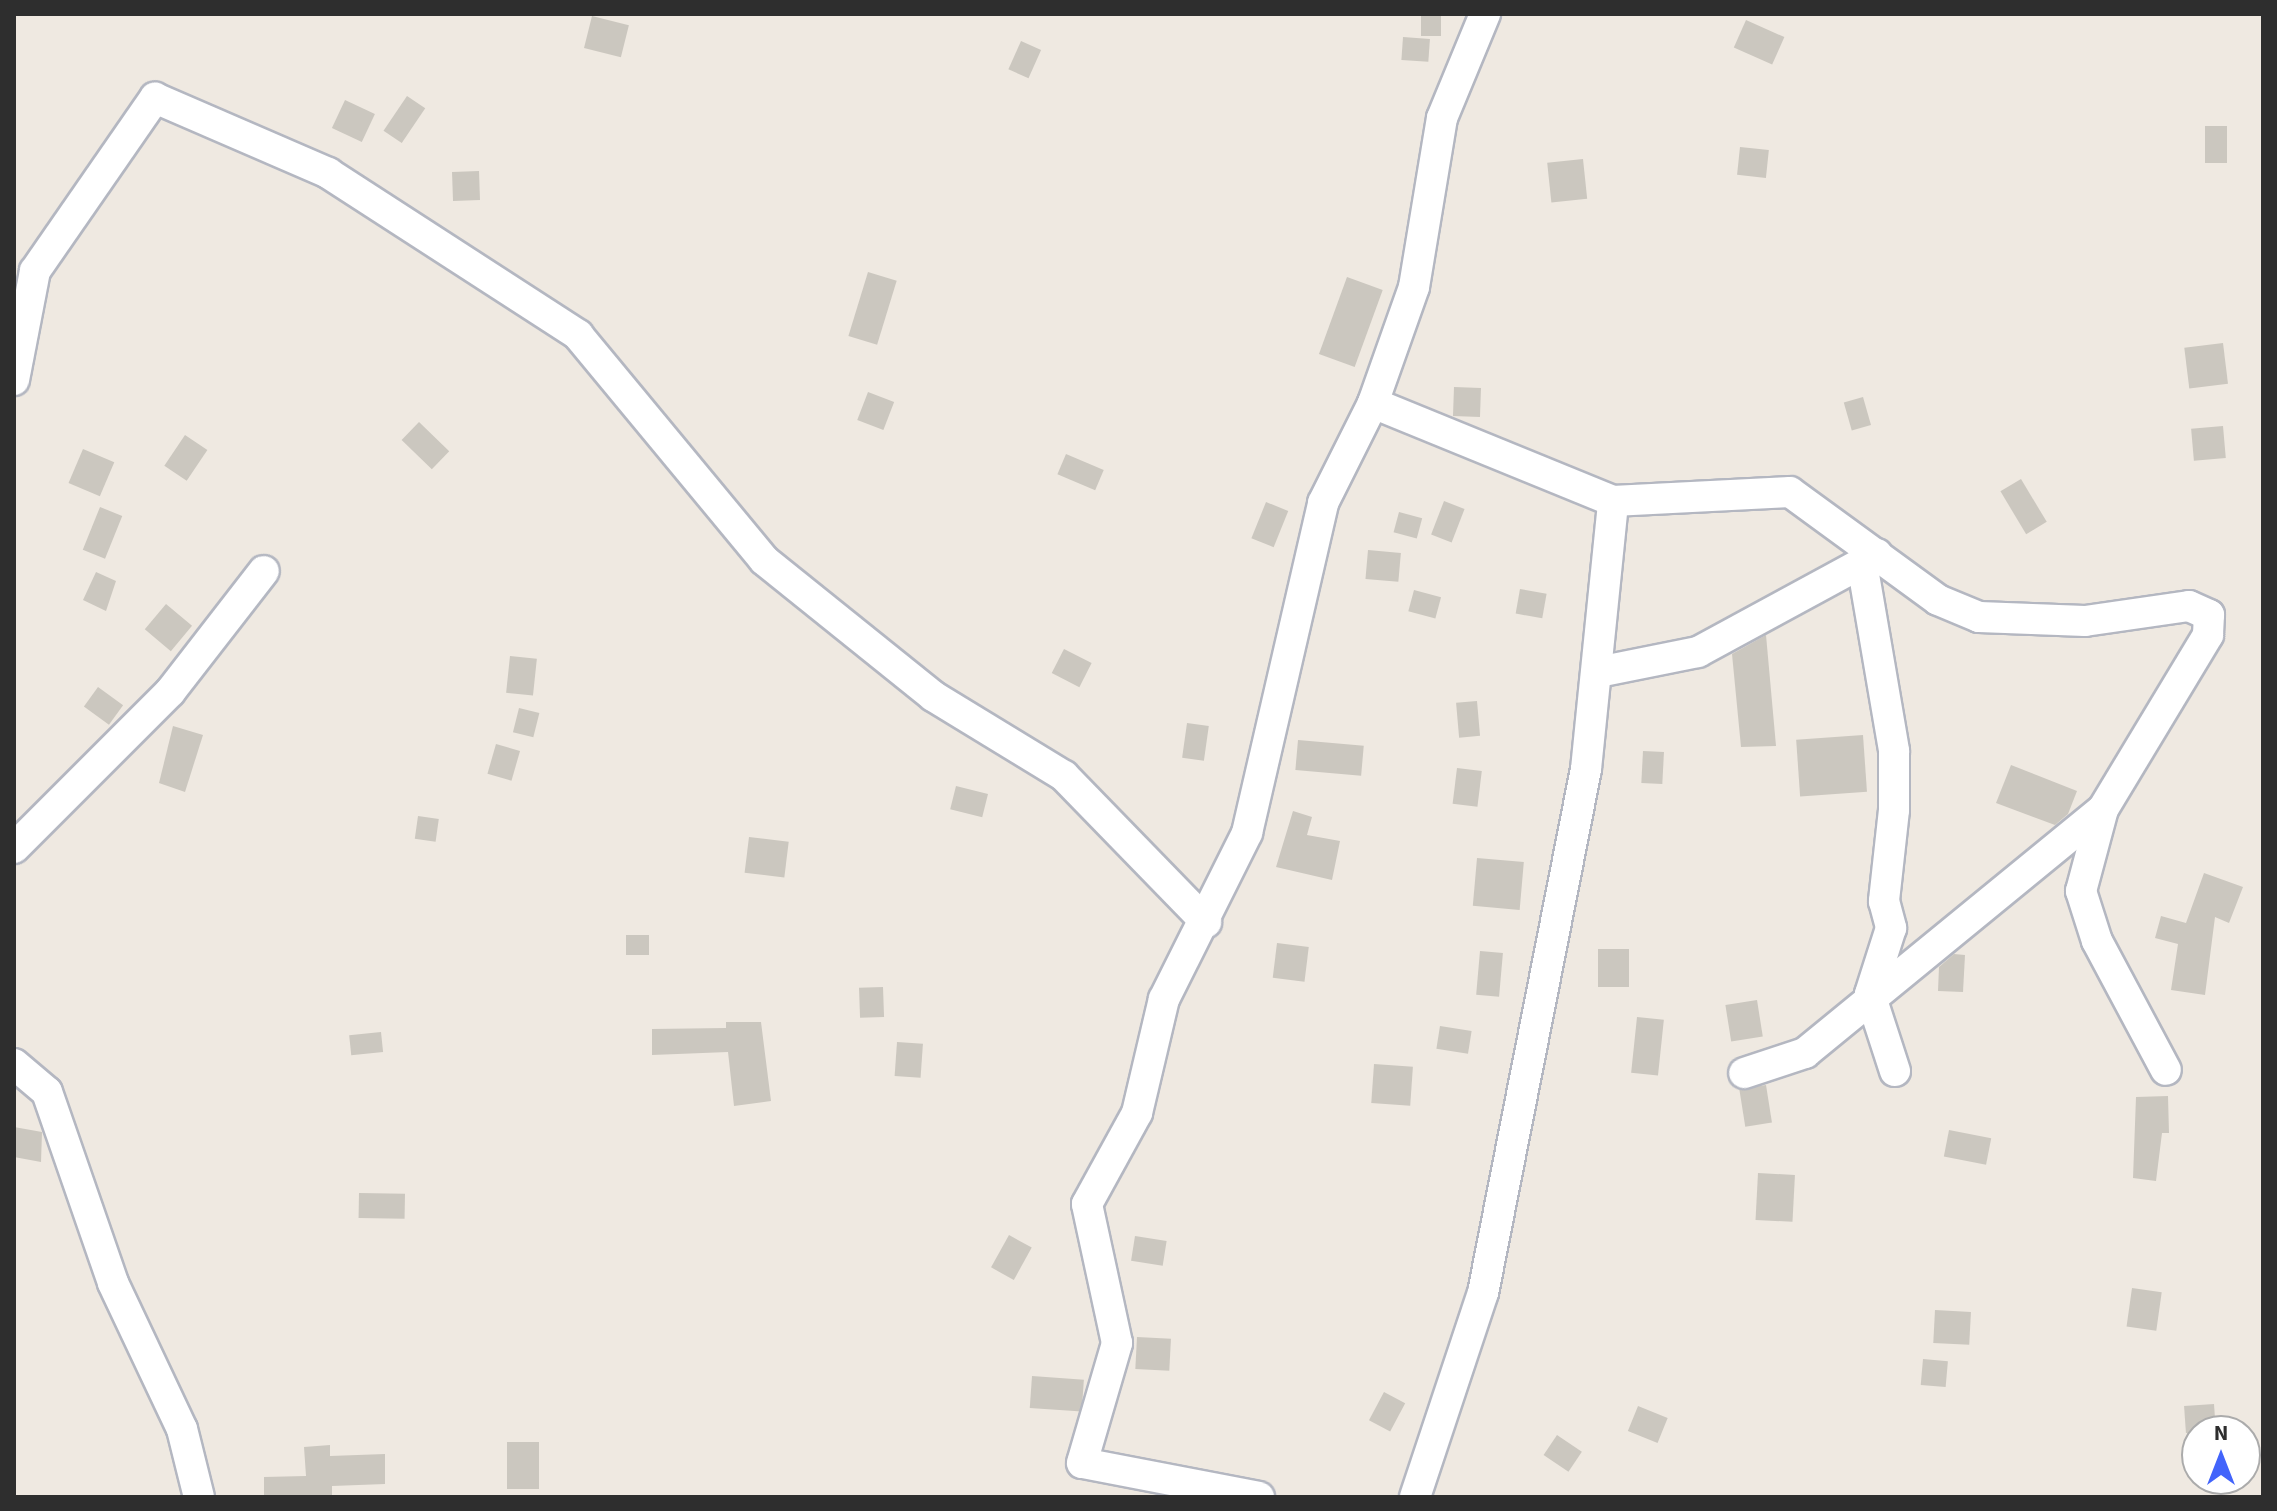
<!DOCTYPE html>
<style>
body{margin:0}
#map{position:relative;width:2277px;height:1511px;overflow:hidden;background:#efe9e1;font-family:"Source Sans 3",sans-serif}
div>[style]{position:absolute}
.building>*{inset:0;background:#cbc7bf;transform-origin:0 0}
.roads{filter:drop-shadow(2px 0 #b4b7c1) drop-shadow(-2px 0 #b4b7c1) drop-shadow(0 2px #b4b7c1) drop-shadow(0 -2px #b4b7c1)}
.minor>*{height:30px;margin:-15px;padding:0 15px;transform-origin:15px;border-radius:15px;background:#fff}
span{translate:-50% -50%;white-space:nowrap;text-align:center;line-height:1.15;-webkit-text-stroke:6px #fff;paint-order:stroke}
.frame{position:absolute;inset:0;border:16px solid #2e2e2e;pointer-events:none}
.north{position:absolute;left:2181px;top:1415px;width:80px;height:80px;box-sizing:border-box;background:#fff;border:2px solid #ababab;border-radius:50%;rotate:0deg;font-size:22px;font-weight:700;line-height:32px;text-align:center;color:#2e2e2e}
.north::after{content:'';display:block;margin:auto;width:28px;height:36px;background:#4264fb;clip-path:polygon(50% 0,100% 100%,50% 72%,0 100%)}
</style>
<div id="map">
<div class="building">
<div style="left:1421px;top:14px;width:20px;height:22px"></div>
<div style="left:592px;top:16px;width:38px;height:33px;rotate:14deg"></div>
<div style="left:1746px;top:20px;width:42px;height:30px;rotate:24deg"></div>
<div style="left:1403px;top:37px;width:27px;height:23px;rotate:4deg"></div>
<div style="left:1021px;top:41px;width:22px;height:31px;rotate:24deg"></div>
<div style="left:407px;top:96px;width:22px;height:42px;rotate:34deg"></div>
<div style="left:345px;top:100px;width:33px;height:31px;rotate:25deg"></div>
<div style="left:2205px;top:126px;width:22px;height:37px"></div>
<div style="left:1740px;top:147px;width:29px;height:28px;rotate:6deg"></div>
<div style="left:1583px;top:159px;width:40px;height:36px;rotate:84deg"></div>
<div style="left:479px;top:171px;width:29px;height:27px;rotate:88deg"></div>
<div style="left:868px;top:272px;width:30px;height:67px;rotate:17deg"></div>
<div style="left:1347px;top:277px;width:38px;height:82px;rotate:20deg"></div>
<div style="left:2223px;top:343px;width:41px;height:39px;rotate:83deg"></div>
<div style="left:1454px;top:387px;width:27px;height:29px;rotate:2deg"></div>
<div style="left:868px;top:392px;width:28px;height:30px;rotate:21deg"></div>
<div style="left:1863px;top:397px;width:29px;height:20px;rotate:74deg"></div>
<div style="left:419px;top:422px;width:42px;height:25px;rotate:44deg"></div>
<div style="left:2223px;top:426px;width:32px;height:32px;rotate:85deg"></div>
<div style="left:185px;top:435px;width:27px;height:37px;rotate:34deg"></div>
<div style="left:83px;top:449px;width:34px;height:37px;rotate:23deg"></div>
<div style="left:1066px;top:454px;width:41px;height:22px;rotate:23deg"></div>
<div style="left:2021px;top:479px;width:50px;height:24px;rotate:59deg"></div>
<div style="left:1444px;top:501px;width:22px;height:36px;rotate:21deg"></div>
<div style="left:1266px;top:502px;width:24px;height:39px;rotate:22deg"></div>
<div style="left:100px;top:507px;width:24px;height:46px;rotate:22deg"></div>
<div style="left:1399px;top:512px;width:24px;height:21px;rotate:15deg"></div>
<div style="left:1368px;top:550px;width:33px;height:29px;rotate:5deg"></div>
<div style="clip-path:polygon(96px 572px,116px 581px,106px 611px,83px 600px)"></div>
<div style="left:1520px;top:589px;width:27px;height:25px;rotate:10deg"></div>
<div style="left:1414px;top:590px;width:28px;height:22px;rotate:15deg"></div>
<div style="left:166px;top:604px;width:34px;height:33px;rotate:40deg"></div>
<div style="clip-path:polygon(1766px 635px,1776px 746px,1741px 747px,1732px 654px)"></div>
<div style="left:1064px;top:649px;width:31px;height:27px;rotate:27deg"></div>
<div style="left:510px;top:656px;width:27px;height:37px;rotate:6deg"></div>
<div style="left:98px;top:687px;width:31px;height:24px;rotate:36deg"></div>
<div style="left:1477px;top:701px;width:35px;height:21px;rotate:85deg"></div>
<div style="left:519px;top:708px;width:21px;height:25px;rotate:14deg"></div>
<div style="left:1187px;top:723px;width:22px;height:35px;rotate:8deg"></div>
<div style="clip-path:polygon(173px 726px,203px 735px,185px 792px,159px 783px)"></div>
<div style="left:1863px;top:735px;width:57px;height:67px;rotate:86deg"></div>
<div style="left:1298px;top:740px;width:66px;height:30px;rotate:5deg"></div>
<div style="left:496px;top:744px;width:25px;height:31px;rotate:16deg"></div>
<div style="left:1643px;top:751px;width:21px;height:32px;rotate:3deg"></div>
<div style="clip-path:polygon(2011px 765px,2077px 791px,2068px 814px,2055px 825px,1996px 803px)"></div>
<div style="left:1457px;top:768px;width:25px;height:36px;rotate:7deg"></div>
<div style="left:956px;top:786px;width:33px;height:24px;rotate:14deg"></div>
<div style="clip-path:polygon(1293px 811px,1312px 817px,1307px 835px,1340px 841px,1332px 880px,1276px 867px)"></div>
<div style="left:418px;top:816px;width:21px;height:23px;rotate:8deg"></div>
<div style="left:749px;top:837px;width:40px;height:36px;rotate:7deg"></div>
<div style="left:1477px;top:858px;width:47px;height:48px;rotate:5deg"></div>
<div style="clip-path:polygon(2204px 873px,2243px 887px,2229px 923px,2215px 917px,2205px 995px,2171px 990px,2178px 944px,2155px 938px,2161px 916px,2186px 923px)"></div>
<div style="left:626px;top:935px;width:23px;height:20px"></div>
<div style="left:1277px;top:943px;width:32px;height:35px;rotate:7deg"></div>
<div style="left:1598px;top:949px;width:31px;height:38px"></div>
<div style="left:1480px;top:951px;width:23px;height:44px;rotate:5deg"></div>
<div style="clip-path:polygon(1954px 954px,1965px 955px,1963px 992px,1938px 991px,1939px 967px)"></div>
<div style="left:883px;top:987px;width:30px;height:24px;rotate:88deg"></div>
<div style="left:1757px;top:1000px;width:37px;height:32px;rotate:81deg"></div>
<div style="left:1637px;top:1017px;width:27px;height:56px;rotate:6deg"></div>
<div style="clip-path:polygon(726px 1022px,761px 1022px,771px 1101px,734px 1106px,728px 1052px,652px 1055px,652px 1029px,726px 1028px)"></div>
<div style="left:1440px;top:1026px;width:32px;height:23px;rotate:9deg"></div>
<div style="left:381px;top:1032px;width:20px;height:32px;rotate:84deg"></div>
<div style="left:897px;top:1042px;width:26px;height:34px;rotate:4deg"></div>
<div style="left:1374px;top:1064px;width:39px;height:39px;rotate:4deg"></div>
<div style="left:1766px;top:1085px;width:38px;height:27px;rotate:81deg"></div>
<div style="clip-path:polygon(2168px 1096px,2169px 1133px,2162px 1133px,2156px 1181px,2133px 1178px,2136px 1097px)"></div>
<div style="clip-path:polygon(14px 1127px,42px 1132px,41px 1162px,14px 1157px)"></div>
<div style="left:1949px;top:1130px;width:43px;height:27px;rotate:11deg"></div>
<div style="left:1758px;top:1173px;width:37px;height:47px;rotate:3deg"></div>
<div style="left:359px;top:1193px;width:46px;height:25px;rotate:1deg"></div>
<div style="left:1009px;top:1235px;width:26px;height:37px;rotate:29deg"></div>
<div style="left:1135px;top:1236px;width:32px;height:25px;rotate:9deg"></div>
<div style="left:2132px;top:1288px;width:30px;height:39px;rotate:8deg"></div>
<div style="left:1935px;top:1310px;width:36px;height:33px;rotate:3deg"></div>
<div style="left:1137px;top:1337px;width:34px;height:32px;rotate:3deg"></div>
<div style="left:1923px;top:1359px;width:25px;height:26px;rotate:5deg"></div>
<div style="left:1032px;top:1376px;width:52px;height:32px;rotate:4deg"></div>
<div style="left:1384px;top:1392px;width:24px;height:32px;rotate:28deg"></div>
<div style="left:2214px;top:1404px;width:27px;height:30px;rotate:86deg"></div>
<div style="left:1638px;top:1406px;width:32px;height:27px;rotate:22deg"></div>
<div style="left:1557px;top:1435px;width:30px;height:24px;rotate:34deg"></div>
<div style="left:507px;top:1442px;width:32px;height:47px"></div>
<div style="clip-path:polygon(330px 1445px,330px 1456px,385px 1454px,385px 1484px,332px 1486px,332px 1497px,264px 1497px,264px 1477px,306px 1476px,304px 1447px)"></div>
</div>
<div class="roads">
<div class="minor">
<div style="left:14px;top:380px;width:111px;rotate:-79.1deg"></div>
<div style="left:35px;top:271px;width:211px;rotate:-55.3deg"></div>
<div style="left:155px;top:98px;width:189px;rotate:23.4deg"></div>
<div style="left:328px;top:173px;width:298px;rotate:32.9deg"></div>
<div style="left:578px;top:335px;width:292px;rotate:50.4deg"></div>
<div style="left:764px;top:560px;width:217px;rotate:38.8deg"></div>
<div style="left:933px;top:696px;width:153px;rotate:31.4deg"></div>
<div style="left:1064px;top:776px;width:204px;rotate:45.8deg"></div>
<div style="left:1373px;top:403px;width:259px;rotate:22.2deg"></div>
<div style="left:1613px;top:501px;width:177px;rotate:-2.9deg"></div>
<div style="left:1790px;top:492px;width:183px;rotate:36.1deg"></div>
<div style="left:1938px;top:600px;width:44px;rotate:22.5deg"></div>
<div style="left:1979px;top:617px;width:106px;rotate:2.2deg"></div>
<div style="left:2085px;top:621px;width:105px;rotate:-8.2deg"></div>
<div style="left:2189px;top:606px;width:22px;rotate:24deg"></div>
<div style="left:2209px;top:615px;width:20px;rotate:93deg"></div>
<div style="left:2208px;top:635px;width:203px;rotate:121.1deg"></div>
<div style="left:2103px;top:809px;width:385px;rotate:140.7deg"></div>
<div style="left:1805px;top:1053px;width:64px;rotate:161.8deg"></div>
<div style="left:1877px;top:554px;width:17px;rotate:149deg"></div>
<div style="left:1862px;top:563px;width:191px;rotate:80.3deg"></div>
<div style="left:1894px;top:751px;width:59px;rotate:90deg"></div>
<div style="left:1894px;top:810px;width:92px;rotate:96.3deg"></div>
<div style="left:1884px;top:901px;width:28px;rotate:75deg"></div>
<div style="left:1891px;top:928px;width:69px;rotate:107.7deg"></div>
<div style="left:1870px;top:994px;width:81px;rotate:72deg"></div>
<div style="left:1598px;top:672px;width:102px;rotate:-11.3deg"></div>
<div style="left:1698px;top:652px;width:187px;rotate:-28.5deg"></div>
<div style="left:2103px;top:809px;width:85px;rotate:105deg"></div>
<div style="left:2081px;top:891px;width:52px;rotate:72.3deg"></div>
<div style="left:2097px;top:941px;width:146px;rotate:61.9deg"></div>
<div style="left:14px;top:848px;width:221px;rotate:-45deg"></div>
<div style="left:170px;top:692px;width:153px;rotate:-52.2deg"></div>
<div style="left:14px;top:1064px;width:43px;rotate:40.3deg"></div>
<div style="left:47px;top:1092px;width:202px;rotate:70.9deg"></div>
<div style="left:113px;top:1283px;width:161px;rotate:64.7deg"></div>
<div style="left:182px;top:1429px;width:70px;rotate:76deg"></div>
<div style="left:1259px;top:1497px;width:180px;rotate:-169.1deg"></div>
<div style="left:1082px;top:1463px;width:125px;rotate:-73.7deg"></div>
<div style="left:1117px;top:1343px;width:142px;rotate:-102.2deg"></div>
<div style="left:1087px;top:1204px;width:104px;rotate:-61.2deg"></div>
<div style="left:1137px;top:1113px;width:117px;rotate:-76.7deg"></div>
<div style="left:1164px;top:999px;width:186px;rotate:-63.4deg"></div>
<div style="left:1247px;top:833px;width:339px;rotate:-77deg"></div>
<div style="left:1323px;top:503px;width:112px;rotate:-63.4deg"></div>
<div style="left:1373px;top:403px;width:123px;rotate:-70.5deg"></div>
<div style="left:1414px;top:287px;width:171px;rotate:-80.6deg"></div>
<div style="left:1442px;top:118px;width:113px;rotate:-67.5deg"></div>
<div style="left:1415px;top:1497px;width:215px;rotate:-71.6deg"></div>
<div style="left:1483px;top:1293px;width:534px;rotate:-78.88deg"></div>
<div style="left:1586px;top:769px;width:269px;rotate:-84.2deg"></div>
</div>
</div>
<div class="frame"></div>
<div class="north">N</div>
</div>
